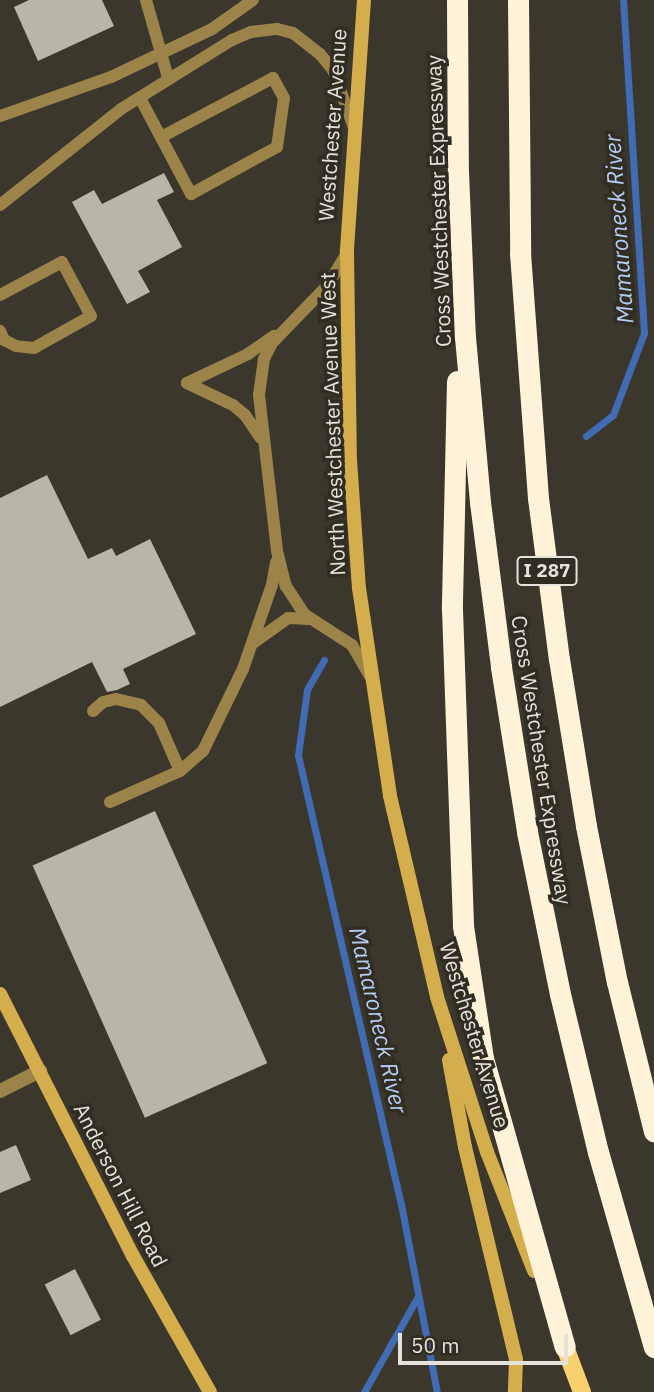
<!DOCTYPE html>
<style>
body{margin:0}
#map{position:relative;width:654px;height:1392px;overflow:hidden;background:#3b372d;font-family:"IBM Plex Sans",sans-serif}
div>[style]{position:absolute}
.stream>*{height:7px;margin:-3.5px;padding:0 3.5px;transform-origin:3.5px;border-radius:3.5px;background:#416bb2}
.building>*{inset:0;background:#bab5a9;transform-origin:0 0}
.service>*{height:12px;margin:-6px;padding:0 6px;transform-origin:6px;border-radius:6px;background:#9b834a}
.minor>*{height:14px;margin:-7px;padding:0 7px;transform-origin:7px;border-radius:7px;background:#9b834a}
.secondary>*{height:14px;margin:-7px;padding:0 7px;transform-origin:7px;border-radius:7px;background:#d4ae4c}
.primary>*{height:18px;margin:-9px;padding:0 9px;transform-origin:9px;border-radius:9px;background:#f7d070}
.motorway>*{height:21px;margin:-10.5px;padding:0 10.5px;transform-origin:10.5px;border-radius:10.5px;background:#fef3d9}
span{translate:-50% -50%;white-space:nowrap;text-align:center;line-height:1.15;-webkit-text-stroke:7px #312d23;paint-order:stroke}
.shield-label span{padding:2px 5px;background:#312d23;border:2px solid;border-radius:5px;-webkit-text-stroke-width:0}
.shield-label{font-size:19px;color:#e5e2dc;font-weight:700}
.street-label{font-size:21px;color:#e5e2dc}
.water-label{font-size:23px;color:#b5ccf3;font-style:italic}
.scale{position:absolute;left:398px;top:1333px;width:170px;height:32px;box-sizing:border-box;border:4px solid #e5e2dc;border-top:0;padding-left:9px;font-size:21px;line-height:24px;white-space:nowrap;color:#e5e2dc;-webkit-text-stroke:5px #312d23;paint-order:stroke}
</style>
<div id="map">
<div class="stream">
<div style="left:586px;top:436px;width:34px;rotate:-38deg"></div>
<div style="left:613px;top:415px;width:88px;rotate:-69.3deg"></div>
<div style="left:644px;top:333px;width:334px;rotate:-93.6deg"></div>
<div style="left:324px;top:660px;width:34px;rotate:120deg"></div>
<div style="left:307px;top:690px;width:66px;rotate:97.9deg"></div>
<div style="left:298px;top:755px;width:461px;rotate:77.1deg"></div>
<div style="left:401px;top:1204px;width:191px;rotate:79.2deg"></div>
<div style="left:364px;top:1392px;width:108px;rotate:-60.6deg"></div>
</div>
<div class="building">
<div style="clip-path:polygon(29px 0,102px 0,114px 26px,38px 61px,14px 7px)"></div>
<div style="clip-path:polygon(164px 173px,174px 192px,157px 200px,182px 247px,138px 271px,150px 292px,127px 304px,72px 202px,94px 190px,102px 204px)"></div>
<div style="clip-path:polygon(47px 475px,88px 559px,112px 548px,116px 556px,150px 539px,196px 634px,123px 669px,130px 684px,117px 690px,107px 692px,92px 662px,0 707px,0 498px)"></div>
<div style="left:155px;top:811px;width:276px;height:134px;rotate:66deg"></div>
<div style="clip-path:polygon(16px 1145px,31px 1180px,0 1193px,0 1152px)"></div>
<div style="left:75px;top:1269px;width:57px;height:34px;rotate:63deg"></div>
</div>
<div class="service">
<div style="left:146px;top:0;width:81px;rotate:74.2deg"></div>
<div style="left:140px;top:98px;width:109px;rotate:62deg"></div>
<div style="left:191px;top:194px;width:98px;rotate:-28.7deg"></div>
<div style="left:277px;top:147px;width:49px;rotate:-81.9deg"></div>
<div style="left:284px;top:98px;width:23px;rotate:-119deg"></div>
<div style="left:273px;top:78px;width:127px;rotate:152.2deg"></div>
<div style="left:0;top:116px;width:118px;rotate:-19.4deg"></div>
<div style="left:111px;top:77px;width:112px;rotate:-25.4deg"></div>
<div style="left:212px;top:29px;width:50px;rotate:-35.3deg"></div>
<div style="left:0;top:205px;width:154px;rotate:-38.4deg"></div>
<div style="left:121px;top:109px;width:131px;rotate:-31.9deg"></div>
<div style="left:232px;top:40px;width:21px;rotate:-23deg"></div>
<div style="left:251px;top:32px;width:26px;rotate:-7deg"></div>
<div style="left:277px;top:29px;width:16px;rotate:14deg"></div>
<div style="left:293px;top:33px;width:34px;rotate:38deg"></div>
<div style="left:320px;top:54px;width:21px;rotate:51deg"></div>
<div style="left:333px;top:70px;width:59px;rotate:70deg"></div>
<div style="left:347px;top:253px;width:39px;rotate:121deg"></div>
<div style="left:327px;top:286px;width:79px;rotate:134deg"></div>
<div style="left:272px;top:343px;width:18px;rotate:117deg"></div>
<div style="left:264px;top:359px;width:36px;rotate:98deg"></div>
<div style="left:259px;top:395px;width:157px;rotate:83.4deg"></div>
<div style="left:277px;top:551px;width:36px;rotate:76deg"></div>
<div style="left:286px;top:586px;width:33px;rotate:57deg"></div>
<div style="left:304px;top:614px;width:57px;rotate:32.9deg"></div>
<div style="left:352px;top:645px;width:36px;rotate:60deg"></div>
<div style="left:0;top:295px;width:70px;rotate:-28deg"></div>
<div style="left:62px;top:262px;width:61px;rotate:61.8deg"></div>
<div style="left:91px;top:316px;width:65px;rotate:150.7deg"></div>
<div style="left:34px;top:348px;width:18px;rotate:-174deg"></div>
<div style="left:16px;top:346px;width:13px;rotate:-153deg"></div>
<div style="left:4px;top:340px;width:10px;rotate:-114deg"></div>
<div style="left:187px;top:383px;width:68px;rotate:-25.4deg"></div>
<div style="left:248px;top:354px;width:32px;rotate:-35deg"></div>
<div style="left:187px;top:383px;width:51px;rotate:25.6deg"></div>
<div style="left:233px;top:405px;width:16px;rotate:40deg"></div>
<div style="left:245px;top:415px;width:27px;rotate:56deg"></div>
<div style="left:253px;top:643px;width:43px;rotate:-35.5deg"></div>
<div style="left:288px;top:618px;width:21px;rotate:3deg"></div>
<div style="left:93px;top:711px;width:13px;rotate:-42deg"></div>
<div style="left:103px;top:702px;width:13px;rotate:-13deg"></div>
<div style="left:116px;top:699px;width:26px;rotate:13deg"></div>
<div style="left:141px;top:705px;width:25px;rotate:45deg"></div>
<div style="left:159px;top:723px;width:52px;rotate:66.4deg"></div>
<div style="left:110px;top:802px;width:77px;rotate:-23.9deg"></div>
<div style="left:180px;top:771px;width:30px;rotate:-41deg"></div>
<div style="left:203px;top:751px;width:91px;rotate:-64deg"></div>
<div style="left:243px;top:669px;width:89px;rotate:-71deg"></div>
<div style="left:272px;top:585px;width:23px;rotate:-80deg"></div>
</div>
<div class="minor">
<div style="left:0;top:1091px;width:45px;rotate:-26.6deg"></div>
</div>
<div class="secondary">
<div style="left:364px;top:0;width:253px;rotate:93.9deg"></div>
<div style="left:347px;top:252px;width:208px;rotate:89.2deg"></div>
<div style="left:350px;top:460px;width:128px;rotate:86deg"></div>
<div style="left:359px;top:588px;width:210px;rotate:81.5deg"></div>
<div style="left:390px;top:796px;width:206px;rotate:76.8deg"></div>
<div style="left:437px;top:997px;width:163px;rotate:72.1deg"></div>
<div style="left:487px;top:1152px;width:128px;rotate:68.4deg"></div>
<div style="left:0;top:994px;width:294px;rotate:63.1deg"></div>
<div style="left:133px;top:1256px;width:156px;rotate:60.5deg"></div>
<div style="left:449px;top:1060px;width:88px;rotate:79.6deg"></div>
<div style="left:465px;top:1147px;width:218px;rotate:76.5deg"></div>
<div style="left:516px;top:1359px;width:33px;rotate:92deg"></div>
</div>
<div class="primary">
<div style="left:565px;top:1347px;width:48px;rotate:69.3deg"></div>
</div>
<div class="motorway">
<div style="left:457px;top:0;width:172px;rotate:89.7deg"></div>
<div style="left:458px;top:172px;width:165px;rotate:87.6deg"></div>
<div style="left:465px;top:337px;width:166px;rotate:84.8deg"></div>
<div style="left:480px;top:502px;width:166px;rotate:82.7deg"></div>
<div style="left:501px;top:667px;width:167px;rotate:81deg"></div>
<div style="left:527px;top:832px;width:165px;rotate:78.5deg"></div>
<div style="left:560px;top:994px;width:163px;rotate:76.5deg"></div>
<div style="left:598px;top:1152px;width:203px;rotate:74deg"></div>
<div style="left:518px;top:0;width:253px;rotate:89.5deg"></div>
<div style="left:520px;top:253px;width:246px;rotate:85.8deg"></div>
<div style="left:538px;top:498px;width:162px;rotate:82.6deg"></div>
<div style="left:559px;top:659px;width:169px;rotate:80.8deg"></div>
<div style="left:586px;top:826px;width:159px;rotate:78.8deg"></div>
<div style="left:617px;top:982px;width:154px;rotate:76.1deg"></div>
<div style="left:457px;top:381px;width:228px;rotate:91.3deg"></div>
<div style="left:452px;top:609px;width:317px;rotate:88deg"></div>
<div style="left:463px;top:926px;width:134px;rotate:81.4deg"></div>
<div style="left:483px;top:1058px;width:300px;rotate:74.2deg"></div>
</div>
<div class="shield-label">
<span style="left:547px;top:571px">I 287</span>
</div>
<div class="street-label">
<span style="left:332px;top:125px;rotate:-86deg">Westchester Avenue</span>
<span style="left:438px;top:201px;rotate:-92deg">Cross Westchester Expressway</span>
<span style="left:332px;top:424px;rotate:-92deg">North Westchester Avenue West</span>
<span style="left:542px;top:760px;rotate:81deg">Cross Westchester Expressway</span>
<span style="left:475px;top:1035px;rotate:73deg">Westchester Avenue</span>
<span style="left:121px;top:1185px;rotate:63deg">Anderson Hill Road</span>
</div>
<div class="water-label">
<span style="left:618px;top:229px;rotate:-94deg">Mamaroneck River</span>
<span style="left:379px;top:1020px;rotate:77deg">Mamaroneck River</span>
</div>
<div class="scale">50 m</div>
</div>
